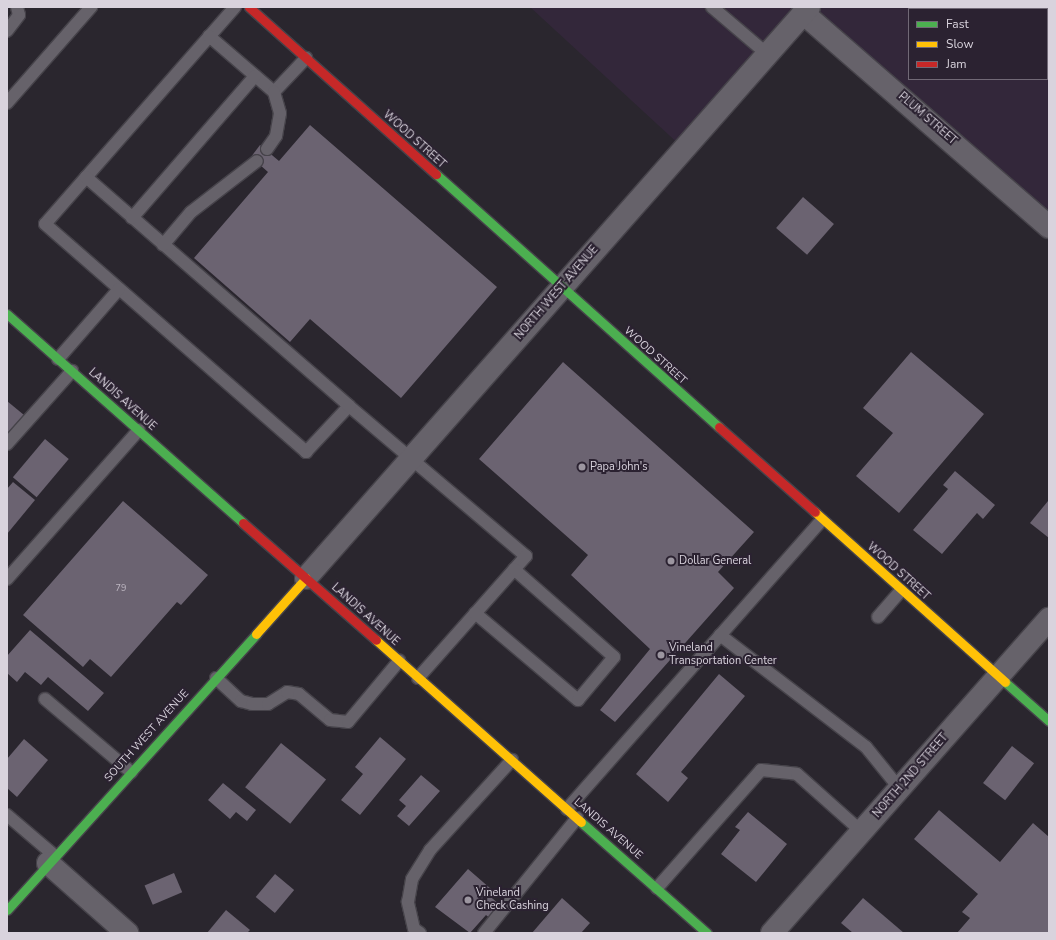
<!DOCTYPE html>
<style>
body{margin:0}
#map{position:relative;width:1056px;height:940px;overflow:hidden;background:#2a262e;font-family:"Nunito Sans",sans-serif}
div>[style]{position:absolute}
.built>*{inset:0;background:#33273a}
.building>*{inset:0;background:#6b6371;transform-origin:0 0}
.roads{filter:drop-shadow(1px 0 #46434a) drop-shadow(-1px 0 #46434a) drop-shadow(0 1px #46434a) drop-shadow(0 -1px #46434a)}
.lane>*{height:12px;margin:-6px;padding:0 6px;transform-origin:6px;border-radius:6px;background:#66626a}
.street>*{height:22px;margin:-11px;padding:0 11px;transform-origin:11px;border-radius:11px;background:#66626a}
.fast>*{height:9px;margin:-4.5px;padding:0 4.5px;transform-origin:4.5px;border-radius:4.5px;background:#4caf50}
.slow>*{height:9px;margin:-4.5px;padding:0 4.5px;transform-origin:4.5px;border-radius:4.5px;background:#ffc107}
.jam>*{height:9px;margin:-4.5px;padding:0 4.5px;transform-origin:4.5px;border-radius:4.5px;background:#c62828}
.dots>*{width:11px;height:11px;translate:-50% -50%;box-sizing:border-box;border:2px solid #2b2231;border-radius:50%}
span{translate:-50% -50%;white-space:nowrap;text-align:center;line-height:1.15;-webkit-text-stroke:4px #2b2231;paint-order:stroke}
.number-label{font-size:9px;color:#beb7c2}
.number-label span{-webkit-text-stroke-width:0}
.street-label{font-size:11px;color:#d9d3dd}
.poi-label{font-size:11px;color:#d9d3dd}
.left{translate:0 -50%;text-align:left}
.frame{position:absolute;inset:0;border:8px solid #d9d3dd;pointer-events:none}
.legend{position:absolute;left:908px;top:8px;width:140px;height:72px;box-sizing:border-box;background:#2b2231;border:1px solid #716976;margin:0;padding:5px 7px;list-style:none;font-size:12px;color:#d9d3dd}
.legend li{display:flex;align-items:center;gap:8px;height:20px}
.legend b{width:20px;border:1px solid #716976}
</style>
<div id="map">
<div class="built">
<div style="clip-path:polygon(evenodd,530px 7px,1049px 7px,1049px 235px,801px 18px,683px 148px,530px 7px,909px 9px,1047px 9px,1047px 79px,909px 79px,909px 9px)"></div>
</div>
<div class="building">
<div style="left:952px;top:7px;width:57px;height:3px"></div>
<div style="clip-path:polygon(1013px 7px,1049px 7px,1049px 39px,1047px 9px)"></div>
<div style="clip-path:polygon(310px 125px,497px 287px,401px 398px,310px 319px,290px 342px,194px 258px,268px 172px,251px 157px,260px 145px,279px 161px)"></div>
<div style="left:803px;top:197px;width:41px;height:41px;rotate:41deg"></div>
<div style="clip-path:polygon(911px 352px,984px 414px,899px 513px,856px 476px,893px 433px,863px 408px)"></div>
<div style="clip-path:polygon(563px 362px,754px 532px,718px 572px,734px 588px,615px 722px,600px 710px,650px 649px,571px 575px,588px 555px,479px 459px)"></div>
<div style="clip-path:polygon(7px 401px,24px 415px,7px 436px)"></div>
<div style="left:45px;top:439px;width:31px;height:50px;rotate:40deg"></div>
<div style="clip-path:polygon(955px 471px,995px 505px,983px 519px,977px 513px,942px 554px,913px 530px,948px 489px,943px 485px)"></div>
<div style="clip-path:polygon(13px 482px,35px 500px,7px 534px,7px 489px)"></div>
<div style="clip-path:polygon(123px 501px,208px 575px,181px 605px,177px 602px,111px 677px,90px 659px,83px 667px,23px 615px)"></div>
<div style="clip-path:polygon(1048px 501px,1049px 503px,1049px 538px,1030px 523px)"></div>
<div style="clip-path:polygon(30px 630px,104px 693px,88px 711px,48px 677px,41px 685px,25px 672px,17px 682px,7px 673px,7px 656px)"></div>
<div style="clip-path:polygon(719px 674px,745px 696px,681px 772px,688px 778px,668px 802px,636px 774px)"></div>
<div style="clip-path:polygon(380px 737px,406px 759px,360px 815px,341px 800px,363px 774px,355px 767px)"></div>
<div style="clip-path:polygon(24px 739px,48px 760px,17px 797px,7px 788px,7px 759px)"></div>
<div style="left:281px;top:743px;width:58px;height:57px;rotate:39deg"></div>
<div style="left:1012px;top:746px;width:28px;height:47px;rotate:38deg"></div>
<div style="clip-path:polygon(421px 775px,440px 791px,409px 826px,397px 816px,406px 806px,399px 800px)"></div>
<div style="clip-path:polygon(223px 783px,256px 810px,247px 821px,236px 812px,230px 819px,208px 800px)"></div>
<div style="clip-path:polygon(939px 810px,1000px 862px,1033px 823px,1049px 837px,1049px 933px,957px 933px,970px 918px,962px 912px,978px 894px,914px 839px)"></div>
<div style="clip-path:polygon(748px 812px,787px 844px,756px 882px,721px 854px,740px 830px,735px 827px)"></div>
<div style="clip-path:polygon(468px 869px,491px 889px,487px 894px,504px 908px,493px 921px,486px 915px,470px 933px,435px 907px)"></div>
<div style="left:174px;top:873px;width:21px;height:32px;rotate:67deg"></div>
<div style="left:275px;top:874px;width:25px;height:30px;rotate:40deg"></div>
<div style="clip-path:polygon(562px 898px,590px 923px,581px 933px,532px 933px)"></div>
<div style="clip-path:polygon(863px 898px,904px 933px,853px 933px,841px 923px)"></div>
<div style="clip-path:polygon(226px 910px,250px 930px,247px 933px,207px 933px)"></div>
</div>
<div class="roads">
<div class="lane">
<div style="left:235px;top:7px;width:288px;rotate:131.2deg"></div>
<div style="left:45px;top:224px;width:347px;rotate:41.1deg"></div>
<div style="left:306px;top:452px;width:63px;rotate:-46.9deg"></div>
<div style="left:349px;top:406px;width:232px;rotate:40.3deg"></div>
<div style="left:526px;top:556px;width:163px;rotate:131.5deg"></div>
<div style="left:712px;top:7px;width:72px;rotate:40.5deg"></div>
<div style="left:7px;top:31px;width:20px;rotate:-53deg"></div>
<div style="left:19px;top:15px;width:8px;rotate:-104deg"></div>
<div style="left:209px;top:36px;width:86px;rotate:40.7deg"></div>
<div style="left:274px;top:92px;width:47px;rotate:-46.7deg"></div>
<div style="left:7px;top:103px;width:128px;rotate:-48.8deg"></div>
<div style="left:267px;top:149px;width:16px;rotate:-55deg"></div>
<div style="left:276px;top:136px;width:23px;rotate:-80deg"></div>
<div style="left:280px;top:113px;width:22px;rotate:-106deg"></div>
<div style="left:86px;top:177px;width:349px;rotate:41deg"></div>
<div style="left:132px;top:218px;width:188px;rotate:-49.1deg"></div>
<div style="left:163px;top:245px;width:43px;rotate:-49.7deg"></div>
<div style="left:191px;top:212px;width:83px;rotate:-37.7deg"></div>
<div style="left:58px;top:359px;width:93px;rotate:-48.9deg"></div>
<div style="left:7px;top:444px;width:98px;rotate:-48.3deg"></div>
<div style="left:7px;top:579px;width:199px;rotate:-48.5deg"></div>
<div style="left:475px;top:613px;width:135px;rotate:40.2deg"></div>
<div style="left:578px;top:700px;width:56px;rotate:-50.1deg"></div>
<div style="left:614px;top:657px;width:133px;rotate:-138.7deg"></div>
<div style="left:878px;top:617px;width:35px;rotate:-49deg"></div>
<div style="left:720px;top:635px;width:184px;rotate:37.5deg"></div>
<div style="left:866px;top:747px;width:54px;rotate:51deg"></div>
<div style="left:216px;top:678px;width:34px;rotate:43deg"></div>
<div style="left:241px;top:701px;width:11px;rotate:15deg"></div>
<div style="left:252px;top:704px;width:16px"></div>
<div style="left:268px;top:704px;width:22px;rotate:-32deg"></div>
<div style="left:287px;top:692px;width:12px;rotate:9deg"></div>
<div style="left:299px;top:694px;width:40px;rotate:40deg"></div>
<div style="left:330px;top:720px;width:18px;rotate:6deg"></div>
<div style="left:348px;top:722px;width:80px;rotate:-50.1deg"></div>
<div style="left:45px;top:699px;width:113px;rotate:40.3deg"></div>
<div style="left:567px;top:809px;width:385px;rotate:-48.6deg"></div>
<div style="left:7px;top:815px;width:63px;rotate:40.5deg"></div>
<div style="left:657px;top:888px;width:157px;rotate:-48.6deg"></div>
<div style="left:761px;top:770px;width:36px;rotate:6deg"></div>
<div style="left:797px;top:774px;width:87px;rotate:41.7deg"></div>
<div style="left:420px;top:933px;width:7px;rotate:-146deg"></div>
<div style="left:414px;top:929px;width:28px;rotate:-103deg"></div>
<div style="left:408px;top:902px;width:23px;rotate:-80deg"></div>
<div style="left:412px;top:879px;width:34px;rotate:-58deg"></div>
<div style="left:430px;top:850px;width:122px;rotate:-47.7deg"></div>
<div style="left:484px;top:933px;width:148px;rotate:-51deg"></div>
</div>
<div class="street">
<div style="left:803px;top:13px;width:326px;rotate:41deg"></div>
<div style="left:306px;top:578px;width:761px;rotate:-48.62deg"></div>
<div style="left:48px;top:863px;width:106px;rotate:41.5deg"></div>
<div style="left:772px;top:933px;width:419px;rotate:-48.6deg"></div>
</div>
<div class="fast">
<div style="left:436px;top:174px;width:380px;rotate:41.8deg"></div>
<div style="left:7px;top:314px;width:315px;rotate:41.5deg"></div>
<div style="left:1005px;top:682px;width:59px;rotate:41.6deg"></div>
<div style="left:581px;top:822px;width:168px;rotate:41.4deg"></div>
<div style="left:7px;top:910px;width:372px;rotate:-47.9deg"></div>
</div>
<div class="slow">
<div style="left:815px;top:512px;width:255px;rotate:41.8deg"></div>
<div style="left:256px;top:634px;width:75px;rotate:-48.2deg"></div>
<div style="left:376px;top:640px;width:274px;rotate:41.6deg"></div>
</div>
<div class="jam">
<div style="left:249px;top:7px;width:251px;rotate:41.8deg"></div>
<div style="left:719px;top:427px;width:128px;rotate:41.5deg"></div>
<div style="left:243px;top:523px;width:177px;rotate:41.3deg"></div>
</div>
</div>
<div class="dots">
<div style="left:582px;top:467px;background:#9c96a0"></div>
<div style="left:671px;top:561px;background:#9c96a0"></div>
<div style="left:661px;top:655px;background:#9c96a0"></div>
<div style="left:468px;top:900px;background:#9c96a0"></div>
</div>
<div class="number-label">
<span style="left:121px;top:588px">79</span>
</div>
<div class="street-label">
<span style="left:927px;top:119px;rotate:41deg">PLUM STREET</span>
<span style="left:414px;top:140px;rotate:42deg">WOOD STREET</span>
<span style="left:557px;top:293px;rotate:-49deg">NORTH WEST AVENUE</span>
<span style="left:655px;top:356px;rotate:42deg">WOOD STREET</span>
<span style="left:122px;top:400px;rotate:42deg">LANDIS AVENUE</span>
<span style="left:898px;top:572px;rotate:42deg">WOOD STREET</span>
<span style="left:365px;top:615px;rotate:42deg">LANDIS AVENUE</span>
<span style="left:147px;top:736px;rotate:-48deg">SOUTH WEST AVENUE</span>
<span style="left:911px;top:776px;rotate:-49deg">NORTH 2ND STREET</span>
<span style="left:608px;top:829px;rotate:41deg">LANDIS AVENUE</span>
</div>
<div class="poi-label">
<span class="left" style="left:590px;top:467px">Papa John's</span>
<span class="left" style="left:679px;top:561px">Dollar General</span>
<span class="left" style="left:669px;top:655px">Vineland<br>Transportation Center</span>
<span class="left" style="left:476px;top:900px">Vineland<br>Check Cashing</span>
</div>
<div class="frame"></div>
<ul class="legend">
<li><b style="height:5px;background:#4caf50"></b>Fast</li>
<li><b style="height:5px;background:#ffc107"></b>Slow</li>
<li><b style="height:5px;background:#c62828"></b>Jam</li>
</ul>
</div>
